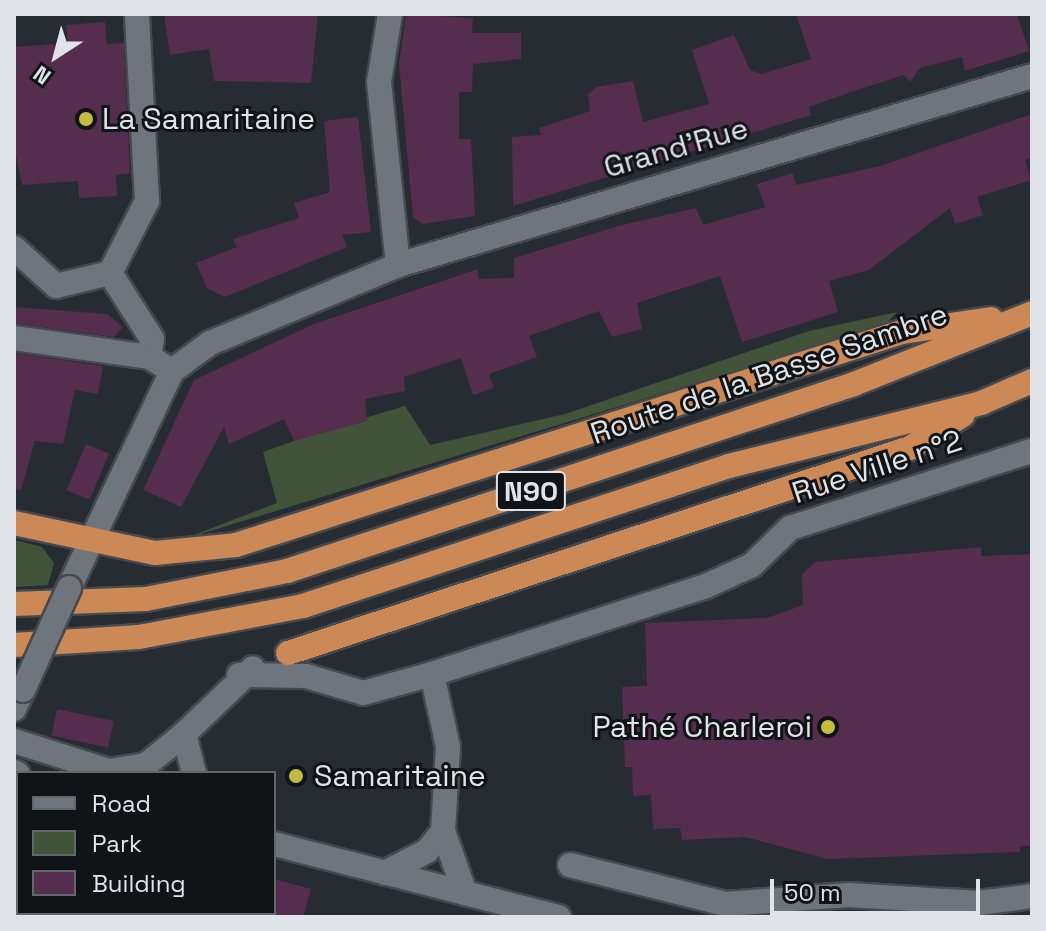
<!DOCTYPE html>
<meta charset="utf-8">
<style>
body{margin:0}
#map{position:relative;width:1046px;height:931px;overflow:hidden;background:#262c31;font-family:"Space Grotesk",sans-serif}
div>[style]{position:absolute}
.green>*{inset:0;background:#415439}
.building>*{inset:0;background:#542d4f;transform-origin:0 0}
.roads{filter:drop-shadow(2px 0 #454a4f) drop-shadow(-2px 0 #454a4f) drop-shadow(0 2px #454a4f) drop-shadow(0 -2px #454a4f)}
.minor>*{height:24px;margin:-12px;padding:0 12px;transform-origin:12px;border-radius:12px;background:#6e757c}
.highway>*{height:24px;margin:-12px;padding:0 12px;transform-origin:12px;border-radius:12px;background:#cc8955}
.bridges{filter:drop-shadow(2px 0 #454a4f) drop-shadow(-2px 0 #454a4f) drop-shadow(0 2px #454a4f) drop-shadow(0 -2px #454a4f)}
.minor-bridge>*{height:24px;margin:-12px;padding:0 12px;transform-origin:12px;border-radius:12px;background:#6e757c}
.dots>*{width:22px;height:22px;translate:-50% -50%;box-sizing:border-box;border:4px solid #111416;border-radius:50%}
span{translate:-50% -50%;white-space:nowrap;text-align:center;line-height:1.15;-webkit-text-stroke:6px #111416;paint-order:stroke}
.shield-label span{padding:2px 6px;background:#111416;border:2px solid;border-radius:6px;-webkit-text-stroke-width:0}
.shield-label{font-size:28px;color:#e0e4e8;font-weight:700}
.poi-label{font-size:30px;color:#e0e4e8}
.left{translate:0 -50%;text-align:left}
.right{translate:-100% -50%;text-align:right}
.street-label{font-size:30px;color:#e0e4e8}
.frame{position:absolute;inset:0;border:16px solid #e0e4e8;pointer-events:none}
.legend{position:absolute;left:16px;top:771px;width:260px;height:144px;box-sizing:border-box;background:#111416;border:2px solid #64676a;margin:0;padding:10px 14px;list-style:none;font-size:24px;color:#e0e4e8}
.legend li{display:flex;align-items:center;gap:16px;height:40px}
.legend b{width:40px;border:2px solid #64676a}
.north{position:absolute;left:16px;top:16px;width:80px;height:80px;-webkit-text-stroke:6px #111416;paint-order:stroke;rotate:216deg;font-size:22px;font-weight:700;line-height:32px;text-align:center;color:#e0e4e8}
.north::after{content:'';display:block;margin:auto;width:28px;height:36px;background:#e0e4e8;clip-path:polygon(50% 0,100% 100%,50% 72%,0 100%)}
.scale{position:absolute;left:770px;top:879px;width:210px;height:36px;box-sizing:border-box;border:4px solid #e0e4e8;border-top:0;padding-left:10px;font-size:24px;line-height:28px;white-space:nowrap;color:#e0e4e8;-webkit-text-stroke:6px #111416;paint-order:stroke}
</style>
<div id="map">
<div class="green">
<div style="clip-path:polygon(897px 312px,885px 325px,181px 540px,277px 503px,263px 452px,325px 430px,405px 406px,430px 445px,565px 414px,809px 331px)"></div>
<div style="clip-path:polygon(14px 540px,42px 547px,54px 563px,48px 585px,14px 587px)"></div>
</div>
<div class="building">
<div style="clip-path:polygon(164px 14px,318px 14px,311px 83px,214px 81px,209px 49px,170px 55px)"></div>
<div style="clip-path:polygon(406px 14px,473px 18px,472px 33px,521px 33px,521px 59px,473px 64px,472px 92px,459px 92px,459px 139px,471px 139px,475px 216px,423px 224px,413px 217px,399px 64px)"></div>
<div style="clip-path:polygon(796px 14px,1017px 14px,1029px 51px,965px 71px,962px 57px,920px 68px,910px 82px,904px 75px,851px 92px,809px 107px,811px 115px,513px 206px,512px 137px,541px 135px,539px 128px,590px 111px,588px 95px,596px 87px,633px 81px,643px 122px,709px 104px,692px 50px,734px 35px,750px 70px,761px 74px,811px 59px)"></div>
<div style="clip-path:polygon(105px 22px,107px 44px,124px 43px,130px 173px,116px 175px,117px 196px,79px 198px,78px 181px,22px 185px,14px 146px,14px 47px,68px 43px,66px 25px)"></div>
<div style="clip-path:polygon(1032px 114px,1032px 158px,1025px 160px,1031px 180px,977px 197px,983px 215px,955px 224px,950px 208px,869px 270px,829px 281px,838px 312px,742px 342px,720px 276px,637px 303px,642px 329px,612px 337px,599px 311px,529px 336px,537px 357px,489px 374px,494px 388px,473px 395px,461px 358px,404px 377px,405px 391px,365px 399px,367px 421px,294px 441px,284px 419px,229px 444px,224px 427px,181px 507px,143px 490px,194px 380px,314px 324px,478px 269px,478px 279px,514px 278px,514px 258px,622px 225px,696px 208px,703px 225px,765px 207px,757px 184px,793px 173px,796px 185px,880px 166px)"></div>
<div style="clip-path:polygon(358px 117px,371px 232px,342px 235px,347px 247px,225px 297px,207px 288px,196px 263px,237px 247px,233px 239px,299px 218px,294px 203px,330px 192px,324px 121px)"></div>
<div style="clip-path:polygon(14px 307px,107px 314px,123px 327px,114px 337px,14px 323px)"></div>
<div style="clip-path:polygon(14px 353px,103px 366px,98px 394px,75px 390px,63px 444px,35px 441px,21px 490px,14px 489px)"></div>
<div style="left:86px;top:444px;width:25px;height:50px;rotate:23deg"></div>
<div style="clip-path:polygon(981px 547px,981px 556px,1032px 554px,1032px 846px,1020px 846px,1020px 852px,828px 859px,745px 837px,682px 840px,680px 828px,653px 829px,651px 795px,633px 796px,632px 767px,625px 767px,622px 687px,647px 686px,645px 623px,767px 618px,803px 605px,802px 574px,815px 562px)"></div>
<div style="left:57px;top:709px;width:58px;height:27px;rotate:12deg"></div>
<div style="clip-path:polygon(274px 879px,311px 889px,303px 917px,274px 917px)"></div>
</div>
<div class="roads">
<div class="minor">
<div style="left:390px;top:14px;width:69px;rotate:99.2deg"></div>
<div style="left:379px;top:82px;width:184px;rotate:84.1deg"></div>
<div style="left:14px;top:248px;width:57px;rotate:42.1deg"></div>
<div style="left:56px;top:286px;width:56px;rotate:-13.5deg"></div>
<div style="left:110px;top:273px;width:81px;rotate:-62.8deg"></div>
<div style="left:147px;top:201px;width:187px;rotate:-93.1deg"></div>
<div style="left:110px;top:273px;width:78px;rotate:57.5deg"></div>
<div style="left:152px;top:339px;width:18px;rotate:99deg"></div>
<div style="left:14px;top:338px;width:136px;rotate:8deg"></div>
<div style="left:149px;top:357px;width:27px;rotate:31deg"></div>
<div style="left:69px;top:588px;width:240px;rotate:-64.6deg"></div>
<div style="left:172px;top:371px;width:47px;rotate:-36.4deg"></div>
<div style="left:210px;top:343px;width:204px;rotate:-22.5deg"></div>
<div style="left:398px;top:265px;width:662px;rotate:-16.6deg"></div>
<div style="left:432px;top:674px;width:75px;rotate:77.6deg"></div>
<div style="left:448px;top:747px;width:84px;rotate:93.4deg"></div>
<div style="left:443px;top:831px;width:66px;rotate:70.5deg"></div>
<div style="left:239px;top:675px;width:67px;rotate:0.9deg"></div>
<div style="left:306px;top:676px;width:59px;rotate:16.6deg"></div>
<div style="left:363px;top:693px;width:72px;rotate:-15.4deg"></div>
<div style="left:432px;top:674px;width:288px;rotate:-17.8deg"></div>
<div style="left:706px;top:586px;width:51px;rotate:-24.5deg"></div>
<div style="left:752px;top:565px;width:53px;rotate:-44.2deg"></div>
<div style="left:790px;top:528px;width:254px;rotate:-17.7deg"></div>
<div style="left:14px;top:709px;width:21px;rotate:-65deg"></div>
<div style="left:14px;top:741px;width:100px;rotate:17.5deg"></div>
<div style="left:109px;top:771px;width:37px;rotate:-9deg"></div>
<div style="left:146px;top:765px;width:49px;rotate:-39.2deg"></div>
<div style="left:14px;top:772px;width:4px;rotate:27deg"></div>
<div style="left:194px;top:773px;width:40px;rotate:-104.4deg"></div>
<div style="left:184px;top:734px;width:95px;rotate:-43.7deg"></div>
<div style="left:274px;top:844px;width:294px;rotate:14.4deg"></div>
<div style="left:570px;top:865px;width:160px;rotate:14.1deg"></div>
<div style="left:725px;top:904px;width:124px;rotate:-4.2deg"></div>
<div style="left:849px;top:895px;width:130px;rotate:3.5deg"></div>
<div style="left:979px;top:903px;width:53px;rotate:-7.5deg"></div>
<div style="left:385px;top:873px;width:47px;rotate:-27.6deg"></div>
<div style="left:427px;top:851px;width:26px;rotate:-51deg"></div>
</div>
<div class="highway">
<div style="left:14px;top:523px;width:144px;rotate:12deg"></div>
<div style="left:155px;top:553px;width:81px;rotate:-5.6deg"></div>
<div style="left:236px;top:545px;width:699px;rotate:-17.74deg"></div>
<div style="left:902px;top:332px;width:90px;rotate:-8.3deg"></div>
<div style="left:14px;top:604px;width:132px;rotate:-2.2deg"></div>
<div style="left:146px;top:599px;width:144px;rotate:-11.2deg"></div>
<div style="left:287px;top:571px;width:597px;rotate:-18.25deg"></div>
<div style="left:854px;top:384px;width:192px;rotate:-21.7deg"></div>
<div style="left:14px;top:645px;width:125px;rotate:-3.7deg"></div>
<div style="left:139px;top:637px;width:167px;rotate:-10.7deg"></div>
<div style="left:303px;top:606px;width:448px;rotate:-18.2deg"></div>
<div style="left:729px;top:466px;width:260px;rotate:-14deg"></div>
<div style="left:981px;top:403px;width:56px;rotate:-23.3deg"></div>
<div style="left:288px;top:653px;width:655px;rotate:-18.24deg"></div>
<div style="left:910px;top:448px;width:62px;rotate:-31.9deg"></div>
</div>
</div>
<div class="bridges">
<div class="minor-bridge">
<div style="left:23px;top:690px;width:112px;rotate:-65.7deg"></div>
</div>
</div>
<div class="dots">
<div style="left:86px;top:119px;background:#c5bc3d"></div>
<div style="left:828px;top:727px;background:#c5bc3d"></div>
<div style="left:296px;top:776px;background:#c5bc3d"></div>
</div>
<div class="shield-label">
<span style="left:531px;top:491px">N90</span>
</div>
<div class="poi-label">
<span class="left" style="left:102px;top:119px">La Samaritaine</span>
<span class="right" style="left:812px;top:727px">Pathé Charleroi</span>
<span class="left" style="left:314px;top:776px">Samaritaine</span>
</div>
<div class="street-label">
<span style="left:676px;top:148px;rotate:-16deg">Grand'Rue</span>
<span style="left:769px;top:374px;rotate:-19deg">Route de la Basse Sambre</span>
<span style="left:877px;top:467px;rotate:-18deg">Rue Ville n°2</span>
</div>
<div class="frame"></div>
<ul class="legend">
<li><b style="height:10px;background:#6e757c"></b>Road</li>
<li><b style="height:22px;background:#415439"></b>Park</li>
<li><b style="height:22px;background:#542d4f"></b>Building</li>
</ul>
<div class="north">N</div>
<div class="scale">50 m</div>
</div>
